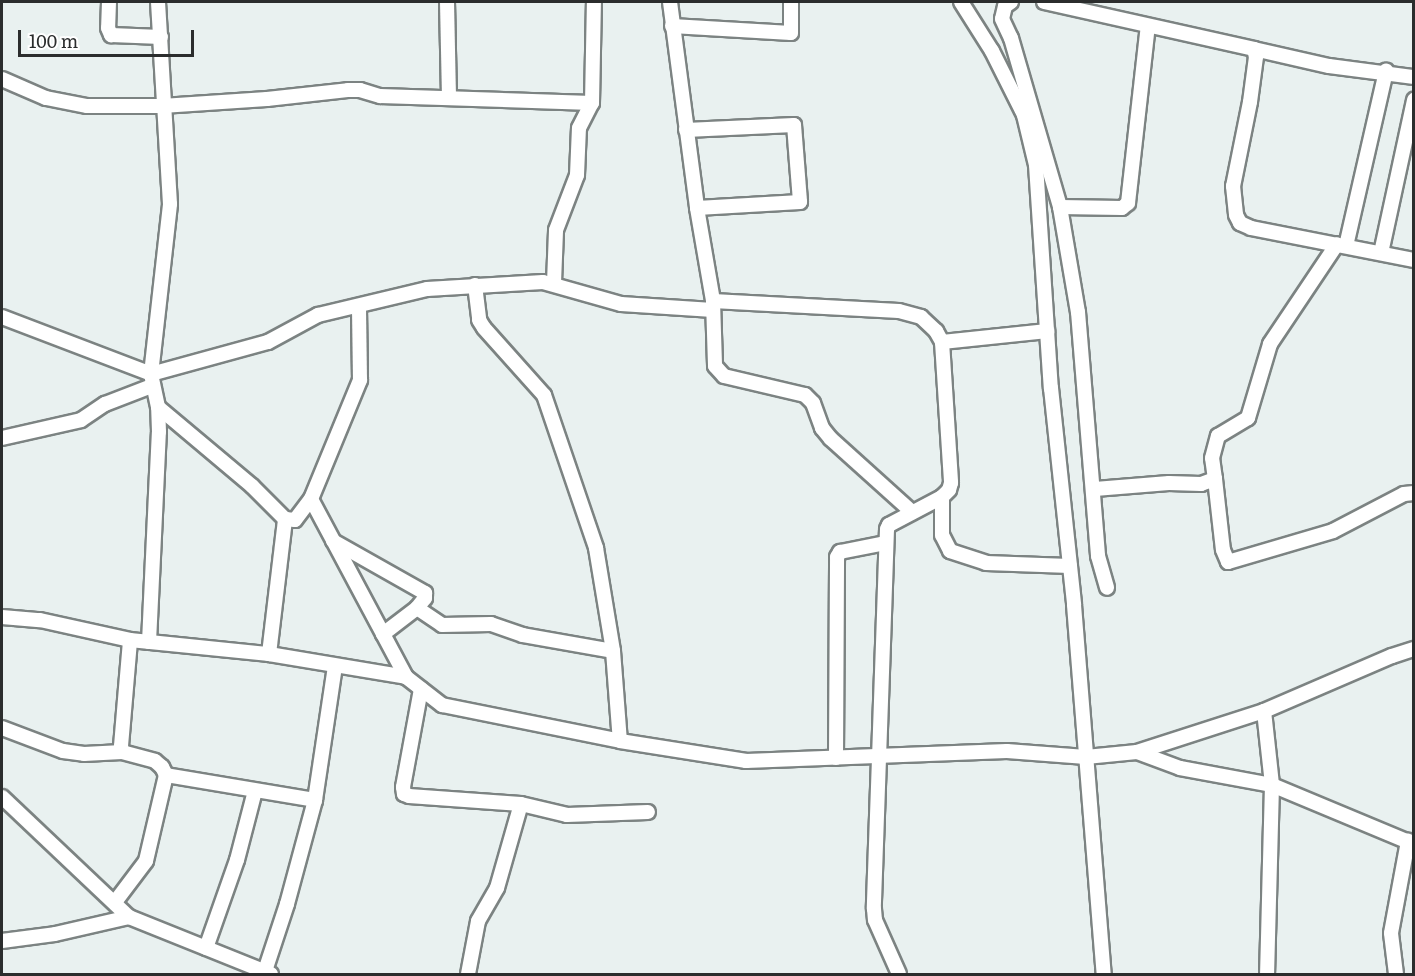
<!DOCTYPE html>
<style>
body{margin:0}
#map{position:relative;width:1415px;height:976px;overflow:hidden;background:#e9f1f0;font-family:Literata,serif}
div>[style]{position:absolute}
.roads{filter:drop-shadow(2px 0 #7c8382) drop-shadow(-2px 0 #7c8382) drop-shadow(0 2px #7c8382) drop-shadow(0 -2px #7c8382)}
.minor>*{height:14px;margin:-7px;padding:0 7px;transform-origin:7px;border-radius:7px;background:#fff}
span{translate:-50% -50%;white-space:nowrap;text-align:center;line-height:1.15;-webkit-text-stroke:5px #fff;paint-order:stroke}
.frame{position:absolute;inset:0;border:3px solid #2b2d2d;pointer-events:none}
.scale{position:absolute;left:18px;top:30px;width:176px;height:27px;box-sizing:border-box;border:3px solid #2b2d2d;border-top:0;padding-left:8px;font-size:18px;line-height:21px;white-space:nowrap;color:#2b2d2d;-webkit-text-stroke:4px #fff;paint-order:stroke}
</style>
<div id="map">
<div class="roads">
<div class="minor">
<div style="left:109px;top:2px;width:26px;rotate:92deg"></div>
<div style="left:108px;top:28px;width:8px;rotate:67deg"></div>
<div style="left:111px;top:35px;width:50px;rotate:2.3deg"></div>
<div style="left:447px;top:2px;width:95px;rotate:88.8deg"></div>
<div style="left:670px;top:2px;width:208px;rotate:82.5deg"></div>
<div style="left:697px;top:208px;width:94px;rotate:80.2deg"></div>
<div style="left:713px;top:301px;width:65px;rotate:88.2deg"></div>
<div style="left:715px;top:366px;width:13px;rotate:48deg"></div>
<div style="left:724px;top:376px;width:83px;rotate:13.2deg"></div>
<div style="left:805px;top:395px;width:11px;rotate:45deg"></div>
<div style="left:813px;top:403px;width:27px;rotate:70deg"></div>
<div style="left:822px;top:428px;width:14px;rotate:51deg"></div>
<div style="left:831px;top:439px;width:109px;rotate:42deg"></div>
<div style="left:961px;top:2px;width:58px;rotate:57.7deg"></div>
<div style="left:992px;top:51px;width:72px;rotate:63.4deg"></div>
<div style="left:1024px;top:115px;width:51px;rotate:76.5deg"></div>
<div style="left:1036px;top:165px;width:224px;rotate:86.2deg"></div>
<div style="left:1051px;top:388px;width:218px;rotate:83.9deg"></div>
<div style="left:1074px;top:605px;width:370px;rotate:85.4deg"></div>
<div style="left:1011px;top:2px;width:7px;rotate:146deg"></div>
<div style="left:1005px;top:6px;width:13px;rotate:103deg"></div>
<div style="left:1002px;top:19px;width:21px;rotate:65deg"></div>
<div style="left:1011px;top:38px;width:176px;rotate:73.8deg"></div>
<div style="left:1060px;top:207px;width:107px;rotate:80.3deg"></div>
<div style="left:1078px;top:312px;width:245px;rotate:85.3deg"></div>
<div style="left:1098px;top:556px;width:33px;rotate:74deg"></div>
<div style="left:1044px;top:2px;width:215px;rotate:12.6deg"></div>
<div style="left:1254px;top:49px;width:8px;rotate:76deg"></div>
<div style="left:1256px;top:57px;width:45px;rotate:97.6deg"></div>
<div style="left:1250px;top:102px;width:86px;rotate:101.4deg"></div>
<div style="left:1233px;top:186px;width:29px;rotate:84deg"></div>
<div style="left:1236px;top:215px;width:9px;rotate:63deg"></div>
<div style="left:1240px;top:223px;width:12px;rotate:24deg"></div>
<div style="left:1251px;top:228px;width:166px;rotate:11.1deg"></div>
<div style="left:672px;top:26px;width:119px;rotate:3.4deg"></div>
<div style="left:791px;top:33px;width:31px;rotate:-90deg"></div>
<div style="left:1254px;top:49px;width:77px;rotate:12.8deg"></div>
<div style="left:1329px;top:66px;width:86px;rotate:7.4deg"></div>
<div style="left:2px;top:79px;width:48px;rotate:23.4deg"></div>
<div style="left:46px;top:98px;width:42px;rotate:11deg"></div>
<div style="left:87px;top:106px;width:75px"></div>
<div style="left:162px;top:106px;width:105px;rotate:-3.8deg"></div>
<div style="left:267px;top:99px;width:81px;rotate:-6.3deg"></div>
<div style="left:348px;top:90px;width:12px"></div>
<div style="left:360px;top:90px;width:21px;rotate:17deg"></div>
<div style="left:380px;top:96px;width:212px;rotate:1.9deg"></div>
<div style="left:686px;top:130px;width:108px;rotate:-2.7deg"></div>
<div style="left:794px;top:125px;width:77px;rotate:85.5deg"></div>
<div style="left:800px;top:202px;width:103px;rotate:176.7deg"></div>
<div style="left:1060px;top:207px;width:62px;rotate:0.9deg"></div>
<div style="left:1122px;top:208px;width:8px;rotate:-40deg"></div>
<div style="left:1128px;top:203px;width:178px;rotate:-83.6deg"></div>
<div style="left:1346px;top:246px;width:180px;rotate:-77.1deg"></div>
<div style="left:1381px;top:253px;width:157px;rotate:-77.8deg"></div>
<div style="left:554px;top:283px;width:53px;rotate:-87.8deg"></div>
<div style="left:556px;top:230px;width:59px;rotate:-69.1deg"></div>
<div style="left:577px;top:175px;width:47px;rotate:-87.6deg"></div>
<div style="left:579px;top:128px;width:28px;rotate:-63deg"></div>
<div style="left:592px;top:103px;width:101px;rotate:-88.9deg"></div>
<div style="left:475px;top:285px;width:35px;rotate:83deg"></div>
<div style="left:479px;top:320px;width:9px;rotate:58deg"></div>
<div style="left:484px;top:328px;width:90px;rotate:48.2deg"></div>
<div style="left:544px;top:395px;width:162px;rotate:71.2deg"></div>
<div style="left:596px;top:548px;width:104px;rotate:80.6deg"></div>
<div style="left:613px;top:651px;width:90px;rotate:85.6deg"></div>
<div style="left:713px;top:301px;width:186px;rotate:3.1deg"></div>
<div style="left:899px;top:311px;width:23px;rotate:15deg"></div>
<div style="left:921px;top:317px;width:21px;rotate:43deg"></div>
<div style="left:936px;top:331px;width:13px;rotate:61deg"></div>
<div style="left:942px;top:342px;width:141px;rotate:86.3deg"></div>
<div style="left:951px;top:483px;width:7px;rotate:106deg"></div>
<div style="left:949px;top:490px;width:10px;rotate:135deg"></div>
<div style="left:942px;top:497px;width:60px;rotate:152.2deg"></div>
<div style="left:889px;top:525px;width:4px;rotate:117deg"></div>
<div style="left:887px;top:529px;width:380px;rotate:92deg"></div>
<div style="left:874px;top:909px;width:11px;rotate:85deg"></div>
<div style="left:875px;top:920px;width:59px;rotate:66deg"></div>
<div style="left:2px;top:317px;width:160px;rotate:20.9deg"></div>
<div style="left:151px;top:374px;width:121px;rotate:-15.3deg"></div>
<div style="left:268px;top:342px;width:57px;rotate:-28.4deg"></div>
<div style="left:318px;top:315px;width:112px;rotate:-13.4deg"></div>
<div style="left:427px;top:289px;width:116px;rotate:-3.5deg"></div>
<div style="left:543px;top:282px;width:81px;rotate:15.8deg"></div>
<div style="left:621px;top:304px;width:92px;rotate:3.7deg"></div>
<div style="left:942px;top:342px;width:106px;rotate:-6deg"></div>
<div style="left:158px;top:407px;width:123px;rotate:40deg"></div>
<div style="left:252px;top:486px;width:47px;rotate:45deg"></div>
<div style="left:285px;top:519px;width:10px;rotate:6deg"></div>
<div style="left:295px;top:520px;width:26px;rotate:-53deg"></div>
<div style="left:311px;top:499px;width:129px;rotate:-67.6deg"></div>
<div style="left:360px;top:380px;width:73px;rotate:-90.8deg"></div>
<div style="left:2px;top:438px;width:81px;rotate:-12.8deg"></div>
<div style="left:81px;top:420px;width:29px;rotate:-34deg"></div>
<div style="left:105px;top:404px;width:50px;rotate:-21deg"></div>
<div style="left:1215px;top:479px;width:71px;rotate:83.6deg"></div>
<div style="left:1223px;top:550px;width:13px;rotate:67deg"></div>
<div style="left:1228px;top:562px;width:109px;rotate:-16.4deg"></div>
<div style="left:1333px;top:531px;width:80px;rotate:-27.5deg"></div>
<div style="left:1404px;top:494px;width:10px;rotate:-6deg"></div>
<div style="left:1095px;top:489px;width:74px;rotate:-4.6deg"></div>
<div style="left:1169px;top:483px;width:32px;rotate:2deg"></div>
<div style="left:1201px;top:484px;width:15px;rotate:-20deg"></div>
<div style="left:1215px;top:479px;width:21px;rotate:-98deg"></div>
<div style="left:1212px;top:458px;width:23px;rotate:-75deg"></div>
<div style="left:1218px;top:436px;width:35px;rotate:-31deg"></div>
<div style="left:1248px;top:418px;width:77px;rotate:-73.4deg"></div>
<div style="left:1270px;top:344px;width:120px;rotate:-56.2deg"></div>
<div style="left:942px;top:497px;width:38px;rotate:90deg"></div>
<div style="left:942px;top:535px;width:18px;rotate:63deg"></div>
<div style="left:950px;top:551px;width:38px;rotate:18deg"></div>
<div style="left:986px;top:563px;width:84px;rotate:2deg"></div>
<div style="left:311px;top:499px;width:202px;rotate:61.9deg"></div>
<div style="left:333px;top:541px;width:106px;rotate:29.5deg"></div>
<div style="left:425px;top:593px;width:5px;rotate:90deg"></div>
<div style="left:425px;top:598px;width:13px;rotate:129deg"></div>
<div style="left:417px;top:608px;width:43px;rotate:142.6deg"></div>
<div style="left:417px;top:608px;width:30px;rotate:34deg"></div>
<div style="left:442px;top:625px;width:49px;rotate:-1.2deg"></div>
<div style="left:491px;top:624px;width:34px;rotate:19deg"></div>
<div style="left:523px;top:635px;width:91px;rotate:10.1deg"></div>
<div style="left:2px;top:617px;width:38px;rotate:5deg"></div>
<div style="left:40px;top:620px;width:92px;rotate:12.5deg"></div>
<div style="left:130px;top:640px;width:140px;rotate:5.8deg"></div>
<div style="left:269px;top:654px;width:139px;rotate:9.5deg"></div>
<div style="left:406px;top:677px;width:46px;rotate:37.9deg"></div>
<div style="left:442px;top:705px;width:182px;rotate:11.4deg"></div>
<div style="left:620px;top:741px;width:128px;rotate:9deg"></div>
<div style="left:746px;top:761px;width:261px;rotate:-2.2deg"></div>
<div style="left:1007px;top:751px;width:79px;rotate:4.3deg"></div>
<div style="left:1086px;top:757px;width:51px;rotate:-5.6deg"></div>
<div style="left:1137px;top:752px;width:133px;rotate:-17.9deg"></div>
<div style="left:1264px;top:711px;width:139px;rotate:-23.3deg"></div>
<div style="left:1392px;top:656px;width:23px;rotate:-18deg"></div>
<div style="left:149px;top:642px;width:210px;rotate:-87.3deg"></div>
<div style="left:159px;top:432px;width:25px;rotate:-92deg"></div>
<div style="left:158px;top:407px;width:34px;rotate:-102deg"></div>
<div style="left:151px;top:374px;width:171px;rotate:-83.6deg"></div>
<div style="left:170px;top:204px;width:202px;rotate:-93.4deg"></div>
<div style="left:269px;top:654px;width:136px;rotate:-83.2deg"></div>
<div style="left:421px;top:689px;width:100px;rotate:100.4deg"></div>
<div style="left:403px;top:787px;width:7px;rotate:82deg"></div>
<div style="left:404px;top:794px;width:5px;rotate:22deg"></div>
<div style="left:409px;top:796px;width:112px;rotate:4.1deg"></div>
<div style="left:521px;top:804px;width:47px;rotate:13.4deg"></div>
<div style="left:567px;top:815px;width:81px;rotate:-2.1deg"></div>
<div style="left:1264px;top:711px;width:74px;rotate:83.8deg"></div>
<div style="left:1272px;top:785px;width:189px;rotate:91.5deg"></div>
<div style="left:2px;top:728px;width:65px;rotate:20.7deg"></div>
<div style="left:63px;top:751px;width:21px;rotate:8deg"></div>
<div style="left:84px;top:754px;width:38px;rotate:-3deg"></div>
<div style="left:122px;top:752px;width:34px;rotate:15deg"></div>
<div style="left:155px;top:761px;width:9px;rotate:41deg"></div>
<div style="left:162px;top:767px;width:9px;rotate:63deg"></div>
<div style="left:166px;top:775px;width:88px;rotate:103.1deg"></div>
<div style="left:146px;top:861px;width:51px;rotate:127.1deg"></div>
<div style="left:122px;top:752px;width:6px;rotate:-99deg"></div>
<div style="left:121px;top:746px;width:106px;rotate:-85.1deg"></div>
<div style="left:1137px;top:752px;width:46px;rotate:20.4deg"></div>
<div style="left:1180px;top:768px;width:94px;rotate:10.5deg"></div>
<div style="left:1272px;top:785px;width:154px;rotate:22.6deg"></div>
<div style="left:836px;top:758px;width:201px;rotate:-89.7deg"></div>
<div style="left:837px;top:557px;width:6px;rotate:-59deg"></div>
<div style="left:840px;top:552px;width:47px;rotate:-11.1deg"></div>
<div style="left:166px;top:775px;width:151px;rotate:9.5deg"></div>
<div style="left:2px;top:797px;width:175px;rotate:43.4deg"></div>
<div style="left:129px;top:917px;width:153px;rotate:21.9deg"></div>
<div style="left:2px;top:941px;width:53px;rotate:-7.5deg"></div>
<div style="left:55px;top:934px;width:76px;rotate:-12.9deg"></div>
<div style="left:206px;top:948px;width:93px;rotate:-70.6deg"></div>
<div style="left:237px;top:860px;width:71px;rotate:-75.4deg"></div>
<div style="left:264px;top:974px;width:74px;rotate:-71.8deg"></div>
<div style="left:287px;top:904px;width:108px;rotate:-74.9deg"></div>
<div style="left:315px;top:800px;width:135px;rotate:-81.5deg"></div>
<div style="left:468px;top:974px;width:54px;rotate:-79.3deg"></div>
<div style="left:478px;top:921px;width:38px;rotate:-60deg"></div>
<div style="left:497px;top:888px;width:87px;rotate:-74.1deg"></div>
<div style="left:1396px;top:974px;width:41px;rotate:-97deg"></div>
<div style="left:1391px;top:933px;width:94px;rotate:-79.5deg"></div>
</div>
</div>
<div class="frame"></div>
<div class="scale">100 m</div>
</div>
